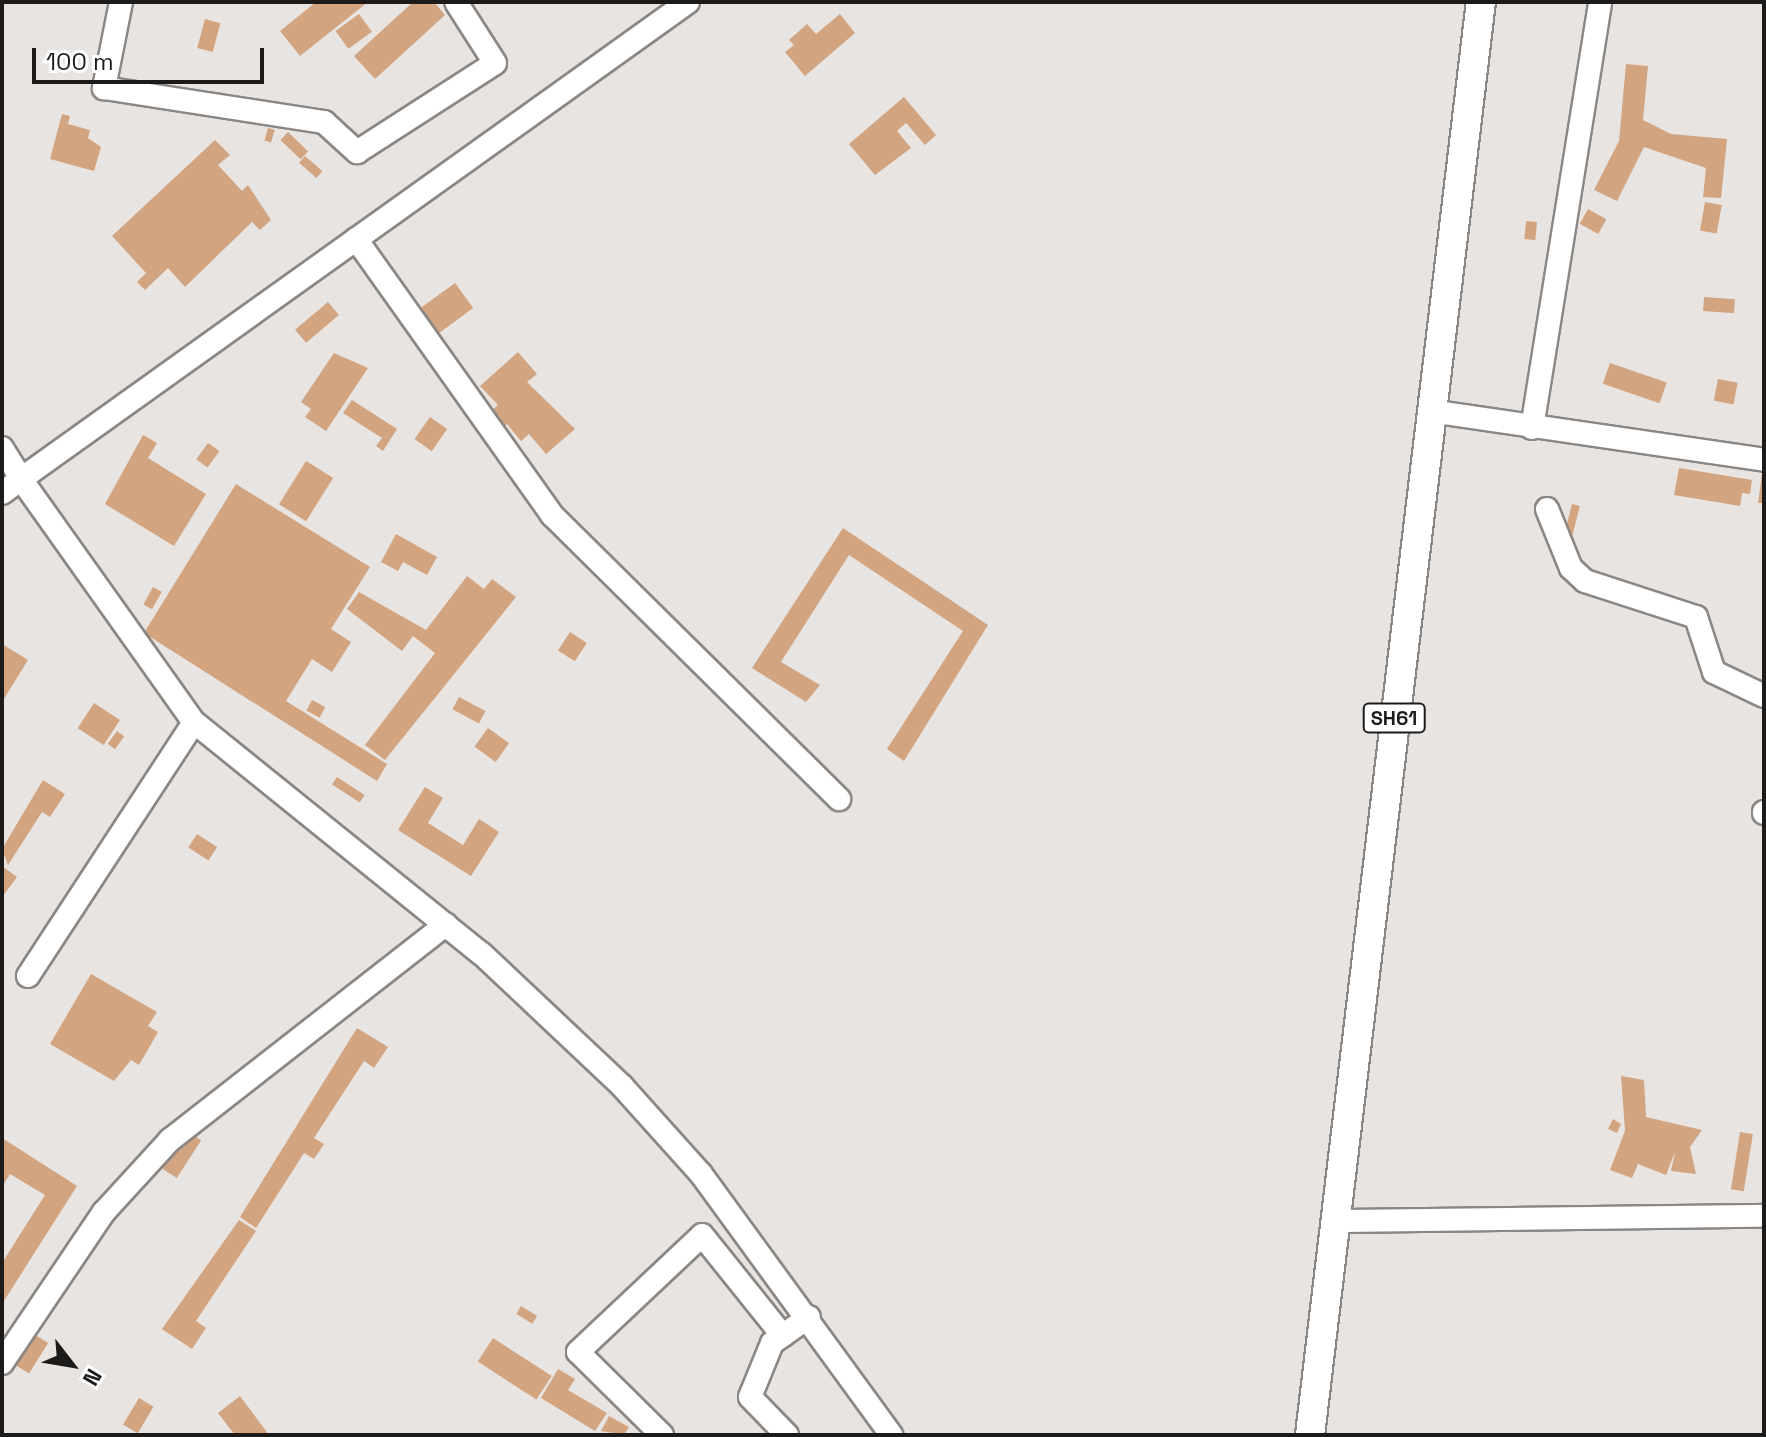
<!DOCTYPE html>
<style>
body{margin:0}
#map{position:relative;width:1766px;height:1437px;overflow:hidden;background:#e8e4e1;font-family:"Space Grotesk",sans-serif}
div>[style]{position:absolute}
.building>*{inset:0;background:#d2a480;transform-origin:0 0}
.roads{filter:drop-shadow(2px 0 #8b8784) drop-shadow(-2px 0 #8b8784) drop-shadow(0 2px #8b8784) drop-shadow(0 -2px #8b8784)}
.minor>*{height:22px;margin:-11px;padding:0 11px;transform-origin:11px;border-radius:11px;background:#fff}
.major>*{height:28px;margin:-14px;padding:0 14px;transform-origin:14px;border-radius:14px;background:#fff}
span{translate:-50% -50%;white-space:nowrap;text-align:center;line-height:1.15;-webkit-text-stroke:8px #fff;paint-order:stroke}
.shield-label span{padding:2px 6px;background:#fff;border:2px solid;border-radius:6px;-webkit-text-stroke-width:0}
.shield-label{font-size:20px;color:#1d1b1a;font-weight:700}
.frame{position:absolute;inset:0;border:4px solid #1d1b1a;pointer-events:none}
.north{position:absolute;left:32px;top:1325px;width:80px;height:80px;-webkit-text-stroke:6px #fff;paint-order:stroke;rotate:121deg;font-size:22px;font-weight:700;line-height:32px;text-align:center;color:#1d1b1a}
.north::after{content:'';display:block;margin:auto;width:28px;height:36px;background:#1d1b1a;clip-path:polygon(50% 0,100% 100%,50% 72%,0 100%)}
.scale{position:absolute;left:32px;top:48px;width:232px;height:36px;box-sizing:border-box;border:4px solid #1d1b1a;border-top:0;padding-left:10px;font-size:24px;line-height:28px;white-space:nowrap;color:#1d1b1a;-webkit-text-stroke:6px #fff;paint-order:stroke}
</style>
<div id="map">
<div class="building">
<div style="clip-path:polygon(316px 2px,368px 2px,300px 56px,280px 31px)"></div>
<div style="clip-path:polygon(413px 2px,434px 2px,445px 15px,375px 79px,354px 56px)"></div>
<div style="left:359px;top:14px;width:22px;height:29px;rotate:54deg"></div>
<div style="clip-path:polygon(840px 14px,855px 33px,805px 76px,785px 52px,794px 45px,789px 40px,807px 24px,816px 34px)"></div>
<div style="left:205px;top:19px;width:16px;height:30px;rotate:15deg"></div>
<div style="clip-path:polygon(1626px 64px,1648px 66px,1643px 120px,1671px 134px,1727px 139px,1721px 198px,1703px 197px,1706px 168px,1644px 147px,1617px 201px,1594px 190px,1619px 141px)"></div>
<div style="clip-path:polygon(904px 97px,936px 135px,925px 145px,906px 123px,897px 131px,911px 148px,875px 175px,849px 144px)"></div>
<div style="clip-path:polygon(62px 114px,70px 116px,68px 124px,90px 130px,88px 138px,101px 147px,94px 171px,50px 159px)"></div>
<div style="left:268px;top:128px;width:7px;height:13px;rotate:16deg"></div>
<div style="left:288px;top:132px;width:28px;height:11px;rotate:44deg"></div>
<div style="clip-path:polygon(215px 140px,230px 155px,218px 165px,242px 191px,248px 185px,271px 220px,260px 230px,252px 222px,185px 287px,168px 268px,145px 290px,137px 282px,146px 273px,112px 236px)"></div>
<div style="left:305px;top:156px;width:23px;height:9px;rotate:41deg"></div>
<div style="left:1705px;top:202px;width:17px;height:29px;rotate:10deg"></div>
<div style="left:1588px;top:209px;width:21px;height:17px;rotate:29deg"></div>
<div style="left:1526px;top:221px;width:11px;height:18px;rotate:5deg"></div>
<div style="left:455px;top:283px;width:31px;height:49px;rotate:54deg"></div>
<div style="left:1704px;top:297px;width:31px;height:14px;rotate:4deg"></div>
<div style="left:328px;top:302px;width:17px;height:43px;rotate:50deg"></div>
<div style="clip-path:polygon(518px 352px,537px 374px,527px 382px,575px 429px,546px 454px,529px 434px,521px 441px,507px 424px,499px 434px,485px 417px,498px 405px,480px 386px)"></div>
<div style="clip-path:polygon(334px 353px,368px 368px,326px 431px,305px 417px,311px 409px,301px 402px)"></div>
<div style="left:1610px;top:363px;width:60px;height:22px;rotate:19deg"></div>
<div style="left:1718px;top:379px;width:20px;height:22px;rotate:11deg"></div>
<div style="clip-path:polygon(352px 400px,397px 429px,383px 451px,376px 446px,382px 438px,343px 413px)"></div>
<div style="left:430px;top:417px;width:21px;height:27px;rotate:35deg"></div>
<div style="clip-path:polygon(143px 435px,157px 443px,148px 458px,206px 494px,174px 546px,105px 504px)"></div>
<div style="left:208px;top:443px;width:14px;height:20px;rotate:36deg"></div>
<div style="left:306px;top:461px;width:32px;height:51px;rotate:32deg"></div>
<div style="clip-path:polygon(1679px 468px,1752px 480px,1750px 494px,1742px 493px,1740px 506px,1674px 495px)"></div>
<div style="clip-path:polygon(1762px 474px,1764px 474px,1764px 503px,1758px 503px)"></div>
<div style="clip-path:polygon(236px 484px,370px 567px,331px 629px,351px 642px,332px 672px,312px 659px,286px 701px,387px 764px,377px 781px,144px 633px)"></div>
<div style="left:1572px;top:504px;width:8px;height:36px;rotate:14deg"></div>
<div style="clip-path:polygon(843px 528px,988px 625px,904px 761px,887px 749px,963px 631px,849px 555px,781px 662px,820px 685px,806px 702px,752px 668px)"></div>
<div style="clip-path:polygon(396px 534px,437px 557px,427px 575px,403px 562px,398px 571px,381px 562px)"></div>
<div style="clip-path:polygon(467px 576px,484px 589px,492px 579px,516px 597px,385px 760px,365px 745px,435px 653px,413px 636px,402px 651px,347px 609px,359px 592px,426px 630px)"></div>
<div style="left:153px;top:587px;width:10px;height:20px;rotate:29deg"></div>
<div style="left:570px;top:632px;width:20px;height:22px;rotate:33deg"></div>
<div style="clip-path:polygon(2px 644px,28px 660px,2px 702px)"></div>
<div style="left:459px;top:697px;width:30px;height:14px;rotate:28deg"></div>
<div style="left:312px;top:700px;width:15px;height:12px;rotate:28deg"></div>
<div style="left:94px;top:703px;width:31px;height:30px;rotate:33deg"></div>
<div style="left:488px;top:728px;width:26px;height:23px;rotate:36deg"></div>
<div style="left:117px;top:731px;width:9px;height:16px;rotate:36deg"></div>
<div style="left:337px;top:777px;width:33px;height:9px;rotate:33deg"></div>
<div style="clip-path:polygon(43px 780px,65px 794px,50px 817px,42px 812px,8px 865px,2px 849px)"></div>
<div style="clip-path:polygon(425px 787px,443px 798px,428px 823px,463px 845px,479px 819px,499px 832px,471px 876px,398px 830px)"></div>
<div style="left:197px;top:834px;width:24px;height:16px;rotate:33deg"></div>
<div style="clip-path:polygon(2px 866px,17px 877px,2px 897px)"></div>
<div style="clip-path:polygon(91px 974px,157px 1012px,148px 1026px,158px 1032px,139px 1065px,131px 1060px,114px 1081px,50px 1044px)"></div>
<div style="clip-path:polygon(357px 1028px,388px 1047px,374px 1068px,364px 1061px,314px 1138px,324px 1144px,314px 1159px,304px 1153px,256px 1228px,240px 1217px)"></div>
<div style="clip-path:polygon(1621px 1076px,1644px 1080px,1646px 1117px,1702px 1130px,1690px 1147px,1696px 1174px,1671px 1171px,1675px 1152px,1666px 1175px,1638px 1164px,1632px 1178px,1610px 1170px,1625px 1131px)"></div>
<div style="clip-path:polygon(1613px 1119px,1621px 1124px,1617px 1133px,1608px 1129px)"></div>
<div style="left:187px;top:1131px;width:17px;height:45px;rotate:33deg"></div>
<div style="left:1740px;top:1132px;width:13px;height:58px;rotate:9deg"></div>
<div style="clip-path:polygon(2px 1138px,77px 1186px,2px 1304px,2px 1263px,45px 1195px,10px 1174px,2px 1187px)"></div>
<div style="clip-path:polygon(239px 1220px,256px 1231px,196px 1321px,206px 1328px,192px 1349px,162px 1329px)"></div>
<div style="left:521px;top:1306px;width:19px;height:9px;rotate:32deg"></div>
<div style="left:32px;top:1333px;width:19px;height:36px;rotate:32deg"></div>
<div style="left:493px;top:1338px;width:70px;height:28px;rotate:33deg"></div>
<div style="clip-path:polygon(558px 1369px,575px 1379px,568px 1390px,607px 1413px,595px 1431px,541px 1398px)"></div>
<div style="clip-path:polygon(240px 1396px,269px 1435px,235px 1435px,218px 1413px)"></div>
<div style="left:139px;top:1398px;width:17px;height:31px;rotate:31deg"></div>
<div style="clip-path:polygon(609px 1416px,629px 1427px,624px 1435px,601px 1431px)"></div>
</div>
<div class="roads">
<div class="minor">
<div style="left:121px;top:2px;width:88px;rotate:101.2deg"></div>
<div style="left:104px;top:88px;width:223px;rotate:8.8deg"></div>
<div style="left:324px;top:122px;width:45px;rotate:42.3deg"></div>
<div style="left:357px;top:152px;width:164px;rotate:-32.8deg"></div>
<div style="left:495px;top:63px;width:72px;rotate:-122.6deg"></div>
<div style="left:688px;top:2px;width:820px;rotate:144.43deg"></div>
<div style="left:21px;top:479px;width:298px;rotate:54.6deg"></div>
<div style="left:194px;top:722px;width:370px;rotate:38.9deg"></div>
<div style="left:482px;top:954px;width:192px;rotate:43.3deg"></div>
<div style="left:622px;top:1086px;width:118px;rotate:48.1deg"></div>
<div style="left:701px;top:1174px;width:323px;rotate:53.9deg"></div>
<div style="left:356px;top:239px;width:339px;rotate:54.6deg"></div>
<div style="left:552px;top:515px;width:404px;rotate:44.7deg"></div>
<div style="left:1430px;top:411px;width:338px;rotate:8.3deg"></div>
<div style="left:1532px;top:428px;width:431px;rotate:-80.9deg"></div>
<div style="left:2px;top:448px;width:36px;rotate:58deg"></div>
<div style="left:2px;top:493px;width:24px;rotate:-36deg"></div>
<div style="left:1547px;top:509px;width:64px;rotate:67.9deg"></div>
<div style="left:1571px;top:568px;width:19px;rotate:43deg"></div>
<div style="left:1585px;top:581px;width:117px;rotate:18deg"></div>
<div style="left:1696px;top:617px;width:58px;rotate:71.9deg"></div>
<div style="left:1714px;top:672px;width:55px;rotate:25.6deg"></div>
<div style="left:1764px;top:812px;width:1px;rotate:90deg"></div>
<div style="left:28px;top:976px;width:303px;rotate:-56.8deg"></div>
<div style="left:1335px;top:1221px;width:429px;rotate:-0.7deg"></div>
<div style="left:2px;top:1363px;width:182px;rotate:-56deg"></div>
<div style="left:104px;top:1212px;width:98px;rotate:-47.5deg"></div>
<div style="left:170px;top:1140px;width:350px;rotate:-38deg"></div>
<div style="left:662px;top:1435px;width:118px;rotate:-135.3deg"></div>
<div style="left:578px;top:1352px;width:170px;rotate:-43.3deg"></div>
<div style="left:702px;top:1235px;width:129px;rotate:51.3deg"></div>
<div style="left:787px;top:1435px;width:53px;rotate:-134.2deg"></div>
<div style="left:750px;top:1397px;width:58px;rotate:-67.8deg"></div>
<div style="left:772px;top:1343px;width:45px;rotate:-35.1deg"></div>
</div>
<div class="major">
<div style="left:1310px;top:1435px;width:1443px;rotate:-83.2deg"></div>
</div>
</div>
<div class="shield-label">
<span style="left:1394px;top:718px">SH61</span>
</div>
<div class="frame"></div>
<div class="north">N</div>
<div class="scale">100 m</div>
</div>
